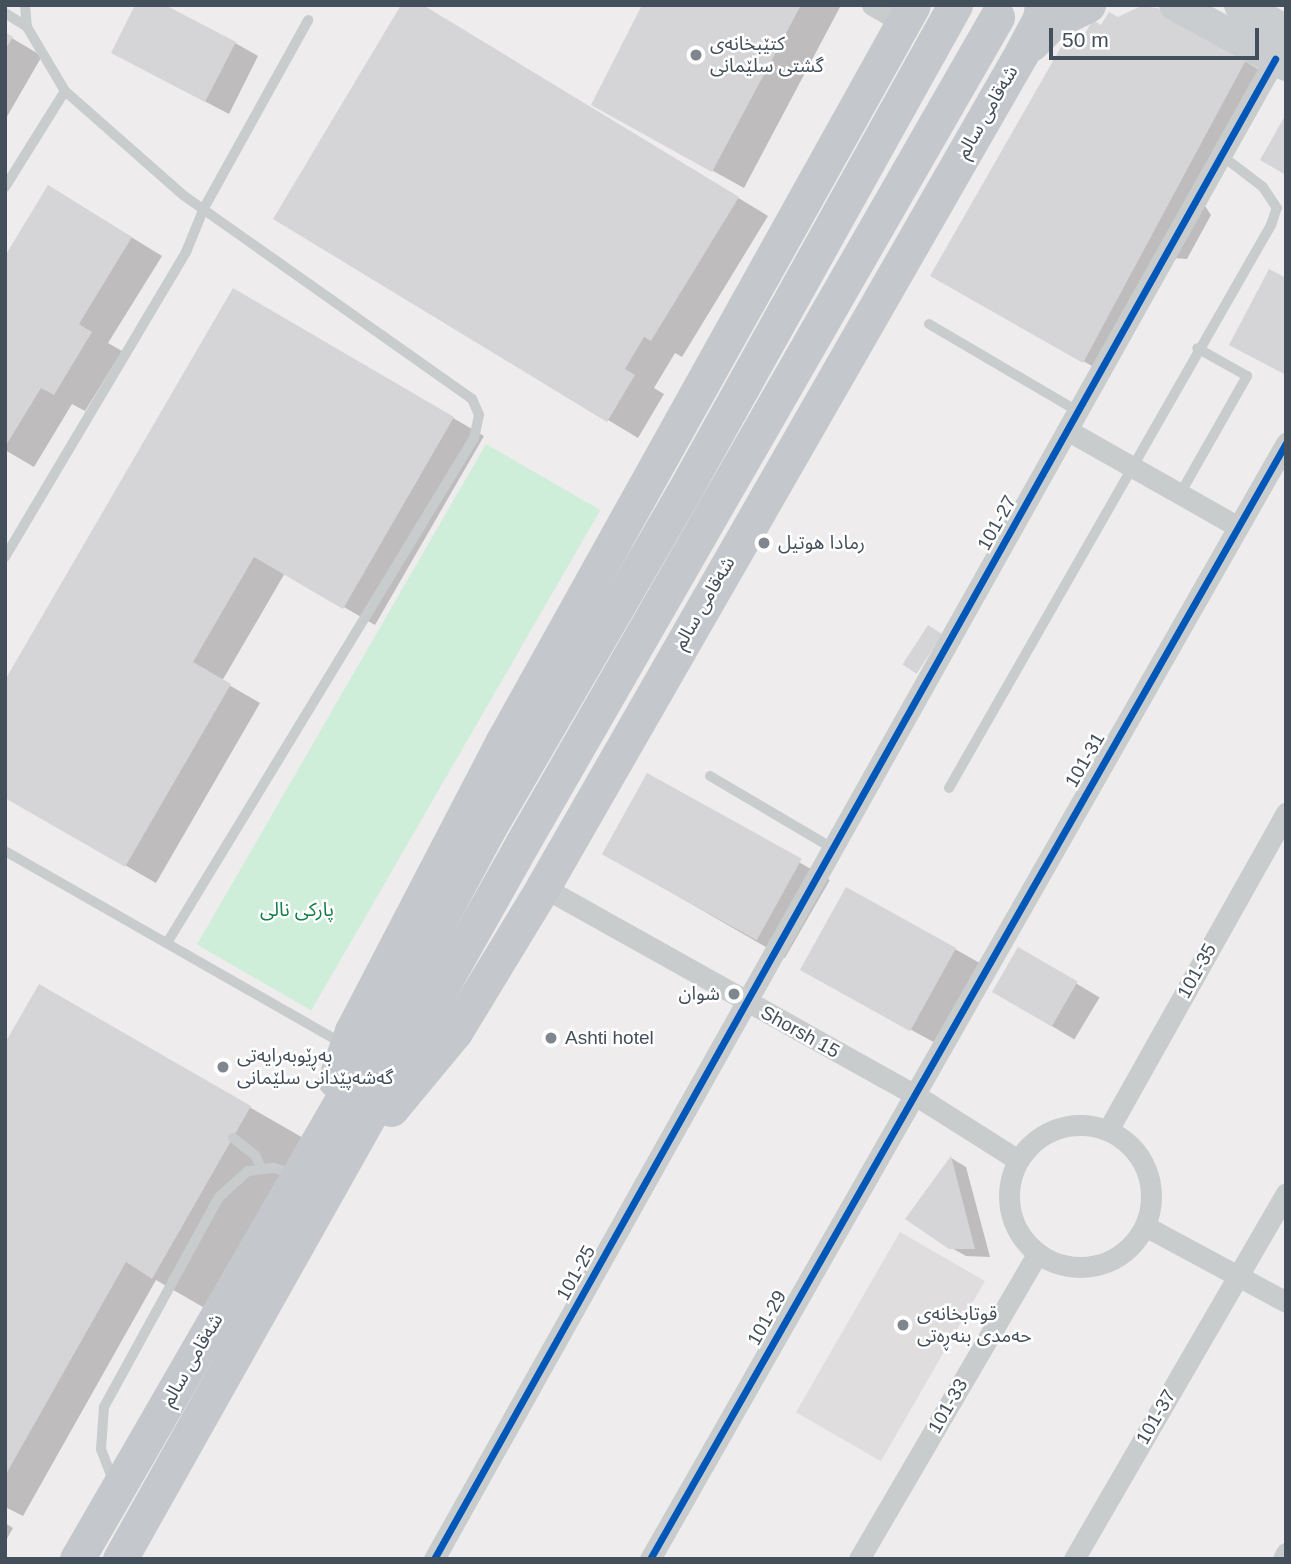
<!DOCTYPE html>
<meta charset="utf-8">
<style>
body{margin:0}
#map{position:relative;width:1291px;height:1564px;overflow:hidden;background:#eeecec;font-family:Arial,"Noto Sans Arabic",sans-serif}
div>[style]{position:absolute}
.education>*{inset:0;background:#dfddde;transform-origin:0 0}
.green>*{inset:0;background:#cfeeda;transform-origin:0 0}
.shadow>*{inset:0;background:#0003;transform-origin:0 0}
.building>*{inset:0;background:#d5d4d7;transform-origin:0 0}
.lane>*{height:10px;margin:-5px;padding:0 5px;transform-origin:5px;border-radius:5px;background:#c8cccd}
.street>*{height:21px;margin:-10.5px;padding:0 10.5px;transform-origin:10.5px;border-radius:10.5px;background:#c8cccd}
.street>.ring{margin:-10.5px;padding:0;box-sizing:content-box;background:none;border:21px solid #c8cccd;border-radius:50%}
.secondary>*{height:32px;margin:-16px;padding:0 16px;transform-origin:16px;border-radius:16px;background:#c9cdd0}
.primary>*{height:35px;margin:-17.5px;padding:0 17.5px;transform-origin:17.5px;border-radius:17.5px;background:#c4c8cc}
.cycleway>*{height:7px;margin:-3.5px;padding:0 3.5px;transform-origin:3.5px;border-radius:3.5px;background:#0057b8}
.dots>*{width:19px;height:19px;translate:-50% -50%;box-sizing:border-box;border:4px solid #fff;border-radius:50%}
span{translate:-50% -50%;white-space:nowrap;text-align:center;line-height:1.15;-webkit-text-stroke:5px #fff;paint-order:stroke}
.poi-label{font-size:19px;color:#434f5a}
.left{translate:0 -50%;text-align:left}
.right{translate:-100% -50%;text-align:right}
.street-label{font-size:19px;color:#434f5a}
.park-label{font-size:19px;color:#127d46}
.frame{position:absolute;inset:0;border:7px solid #434f5a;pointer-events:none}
.scale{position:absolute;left:1049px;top:28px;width:210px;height:32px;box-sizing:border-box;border:4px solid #434f5a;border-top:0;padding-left:9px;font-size:21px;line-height:24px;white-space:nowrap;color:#434f5a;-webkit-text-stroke:5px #fff;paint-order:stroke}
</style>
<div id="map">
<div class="education">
<div style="left:900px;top:1232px;width:98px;height:208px;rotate:30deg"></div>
</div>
<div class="green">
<div style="left:486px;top:444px;width:132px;height:578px;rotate:30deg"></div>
</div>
<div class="shadow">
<div style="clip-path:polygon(644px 5px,840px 7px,744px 188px,623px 121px)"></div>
<div style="clip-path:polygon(1156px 9px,1260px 70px,1195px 191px,1211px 215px,1187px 259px,1159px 257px,1099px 370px,932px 275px,1082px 42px,1118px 19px)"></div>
<div style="clip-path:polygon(438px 15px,768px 216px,682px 357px,675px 353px,654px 388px,664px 394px,638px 438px,608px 420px)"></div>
<div style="clip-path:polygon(5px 34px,42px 56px,5px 120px)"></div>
<div style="clip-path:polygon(235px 43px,258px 56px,229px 114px,113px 53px)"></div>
<div style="clip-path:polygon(79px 205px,162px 256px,108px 343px,122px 351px,85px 411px,72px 404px,34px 467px,5px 450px,5px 260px)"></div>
<div style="clip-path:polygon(233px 290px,484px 436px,375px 625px,285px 573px,222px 681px,260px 703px,156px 883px,5px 796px)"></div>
<div style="left:648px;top:775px;width:210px;height:90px;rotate:30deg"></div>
<div style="clip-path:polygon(955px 949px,985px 966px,939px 1045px,831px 986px)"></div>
<div style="left:1019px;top:949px;width:94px;height:49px;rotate:31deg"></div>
<div style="clip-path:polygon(40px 987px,319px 1147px,222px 1318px,156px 1280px,23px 1516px,5px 1507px,5px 1047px)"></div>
<div style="clip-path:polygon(951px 1158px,966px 1167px,990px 1257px,966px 1256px,950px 1247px)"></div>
<div style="clip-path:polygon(5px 1523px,13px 1528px,5px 1542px)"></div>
</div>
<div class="building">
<div style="clip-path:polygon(135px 5px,165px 5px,236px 42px,205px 102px,111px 53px)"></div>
<div style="clip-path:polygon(401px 5px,423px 5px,739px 197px,651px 341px,644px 337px,625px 369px,635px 375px,607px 422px,273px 219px)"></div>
<div style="clip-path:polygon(642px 5px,801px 5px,712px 172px,591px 105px)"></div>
<div style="clip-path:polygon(1141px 6px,1157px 8px,1246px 60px,1083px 363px,930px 276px,1069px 33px,1081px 40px,1093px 20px,1101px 25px,1109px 12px,1118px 17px)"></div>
<div style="clip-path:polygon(5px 32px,13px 37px,5px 50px)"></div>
<div style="clip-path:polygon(1286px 114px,1286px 175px,1260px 160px)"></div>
<div style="clip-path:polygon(48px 185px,132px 237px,79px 324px,92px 332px,54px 395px,41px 388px,5px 447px,5px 256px)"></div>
<div style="clip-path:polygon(1269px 269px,1286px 278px,1286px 375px,1229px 345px)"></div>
<div style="clip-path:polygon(233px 288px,454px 417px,343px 609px,254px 557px,193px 662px,231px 684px,125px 867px,5px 798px,5px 680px)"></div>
<div style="left:928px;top:625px;width:17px;height:47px;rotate:33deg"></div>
<div style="left:647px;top:773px;width:177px;height:93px;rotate:29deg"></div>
<div style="left:846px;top:887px;width:126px;height:95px;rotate:29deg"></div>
<div style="left:1018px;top:947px;width:69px;height:52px;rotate:30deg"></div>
<div style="clip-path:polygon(39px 984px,251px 1106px,152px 1279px,126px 1262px,5px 1476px,5px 1043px)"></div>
<div style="clip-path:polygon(951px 1156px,975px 1249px,949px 1249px,905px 1219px)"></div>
</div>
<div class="lane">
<div style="left:25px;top:5px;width:22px;rotate:85deg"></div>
<div style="left:5px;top:13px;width:26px;rotate:32deg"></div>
<div style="left:27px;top:27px;width:74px;rotate:59.3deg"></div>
<div style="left:65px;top:91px;width:157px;rotate:41.4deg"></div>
<div style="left:183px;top:195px;width:354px;rotate:35.2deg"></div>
<div style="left:472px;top:399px;width:17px;rotate:66deg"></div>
<div style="left:479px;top:415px;width:24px;rotate:102deg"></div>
<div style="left:474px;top:438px;width:591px;rotate:121.3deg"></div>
<div style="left:5px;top:187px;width:113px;rotate:-58deg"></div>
<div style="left:929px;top:324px;width:172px;rotate:30.4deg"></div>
<div style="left:1180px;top:494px;width:136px;rotate:-60.4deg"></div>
<div style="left:1247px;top:376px;width:57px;rotate:-150.8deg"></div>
<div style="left:5px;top:557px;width:355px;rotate:-59.3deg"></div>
<div style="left:186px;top:252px;width:48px;rotate:-67.8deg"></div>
<div style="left:204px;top:208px;width:215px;rotate:-61deg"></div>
<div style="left:710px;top:776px;width:142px;rotate:30.5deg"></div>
<div style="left:949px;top:788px;width:649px;rotate:-60.23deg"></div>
<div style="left:1271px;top:225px;width:18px;rotate:-71deg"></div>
<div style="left:1277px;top:208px;width:25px;rotate:-124deg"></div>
<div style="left:1263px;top:187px;width:53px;rotate:-142.7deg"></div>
<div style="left:5px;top:851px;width:387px;rotate:29.7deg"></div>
<div style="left:233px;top:1138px;width:28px;rotate:38deg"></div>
<div style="left:255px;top:1155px;width:14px;rotate:65deg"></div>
<div style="left:114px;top:1483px;width:36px;rotate:-111deg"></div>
<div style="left:101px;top:1449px;width:42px;rotate:-85.9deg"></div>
<div style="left:104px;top:1407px;width:239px;rotate:-61.3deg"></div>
<div style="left:219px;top:1197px;width:39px;rotate:-42deg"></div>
<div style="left:248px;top:1171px;width:26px;rotate:-7deg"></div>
<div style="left:274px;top:1168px;width:19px;rotate:16deg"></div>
</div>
<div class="street">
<div style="left:872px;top:5px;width:34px;rotate:30deg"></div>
<div style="left:1067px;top:430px;width:195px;rotate:29.5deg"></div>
<div style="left:543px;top:887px;width:423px;rotate:29.2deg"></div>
<div style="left:912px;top:1093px;width:125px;rotate:32.3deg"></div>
<div class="ring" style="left:1009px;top:1125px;width:121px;height:121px"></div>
<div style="left:1108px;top:1130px;width:364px;rotate:-60.7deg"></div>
<div style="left:1145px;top:1226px;width:160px;rotate:28.3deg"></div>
<div style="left:434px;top:1559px;width:1720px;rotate:-60.72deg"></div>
<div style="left:650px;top:1559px;width:1285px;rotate:-60.32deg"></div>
<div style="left:859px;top:1559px;width:353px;rotate:-59.7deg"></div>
<div style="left:1074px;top:1559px;width:423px;rotate:-59.9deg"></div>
<div style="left:1283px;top:1559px;width:7px;rotate:-63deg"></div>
</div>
<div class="secondary">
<div style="left:1175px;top:5px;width:126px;rotate:28.4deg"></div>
<div style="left:1240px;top:5px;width:53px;rotate:29.5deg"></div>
</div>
<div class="primary">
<div style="left:1031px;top:44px;width:31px;rotate:-45deg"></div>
<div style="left:1053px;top:22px;width:39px;rotate:-26deg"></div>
<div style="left:335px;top:1080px;width:52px;rotate:-70.9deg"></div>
<div style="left:352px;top:1031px;width:327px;rotate:-62.5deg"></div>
<div style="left:503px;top:741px;width:842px;rotate:-60.88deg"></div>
<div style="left:391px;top:1109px;width:100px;rotate:-50.3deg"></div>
<div style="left:455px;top:1032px;width:170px;rotate:-58.7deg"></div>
<div style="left:543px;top:887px;width:960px;rotate:-60.15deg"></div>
<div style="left:1021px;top:54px;width:40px;rotate:-62deg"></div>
<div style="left:1040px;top:19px;width:14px;rotate:-82deg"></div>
<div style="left:77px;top:1559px;width:560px;rotate:-60deg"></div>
<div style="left:357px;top:1074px;width:281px;rotate:-61.8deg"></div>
<div style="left:490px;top:826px;width:383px;rotate:-59.9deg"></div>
<div style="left:682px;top:495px;width:561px;rotate:-60.88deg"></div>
<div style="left:120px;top:1559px;width:820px;rotate:-60.65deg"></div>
<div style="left:522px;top:844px;width:954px;rotate:-60.13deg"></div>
</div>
<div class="cycleway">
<div style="left:434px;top:1559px;width:1720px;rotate:-60.72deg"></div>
<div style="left:650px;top:1559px;width:1285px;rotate:-60.32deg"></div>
</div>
<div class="dots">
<div style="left:696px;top:55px;background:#7f868d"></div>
<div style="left:764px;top:543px;background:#7f868d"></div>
<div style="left:734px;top:994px;background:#7f868d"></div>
<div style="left:551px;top:1038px;background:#7f868d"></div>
<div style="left:223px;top:1067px;background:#7f868d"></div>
<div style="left:903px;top:1325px;background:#7f868d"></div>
</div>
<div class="poi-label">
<span class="left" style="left:710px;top:55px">کتێبخانەی<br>گشتی سلێمانی</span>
<span class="left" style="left:778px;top:543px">رمادا هوتيل</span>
<span class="right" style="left:720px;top:994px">شوان</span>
<span class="left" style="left:565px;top:1038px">Ashti hotel</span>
<span class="left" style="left:237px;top:1067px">بەڕێوبەرایەتی<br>گەشەپێدانی سلێمانی</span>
<span class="left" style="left:917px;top:1325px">قوتابخانەی<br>حەمدی بنەڕەتی</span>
</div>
<div class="street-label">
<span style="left:987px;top:112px;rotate:-60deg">شەقامی سالم</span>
<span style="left:997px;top:523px;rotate:-61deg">101-27</span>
<span style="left:704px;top:603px;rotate:-60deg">شەقامی سالم</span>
<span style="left:1085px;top:760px;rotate:-60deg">101-31</span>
<span style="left:1197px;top:971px;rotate:-61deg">101-35</span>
<span style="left:800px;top:1032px;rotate:29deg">Shorsh 15</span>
<span style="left:576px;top:1273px;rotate:-61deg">101-25</span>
<span style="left:767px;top:1318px;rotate:-61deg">101-29</span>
<span style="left:192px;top:1360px;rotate:-60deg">شەقامی سالم</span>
<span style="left:948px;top:1406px;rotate:-60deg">101-33</span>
<span style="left:1156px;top:1417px;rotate:-60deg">101-37</span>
</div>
<div class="park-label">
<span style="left:297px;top:910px">پارکی نالی</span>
</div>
<div class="frame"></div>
<div class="scale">50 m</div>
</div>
